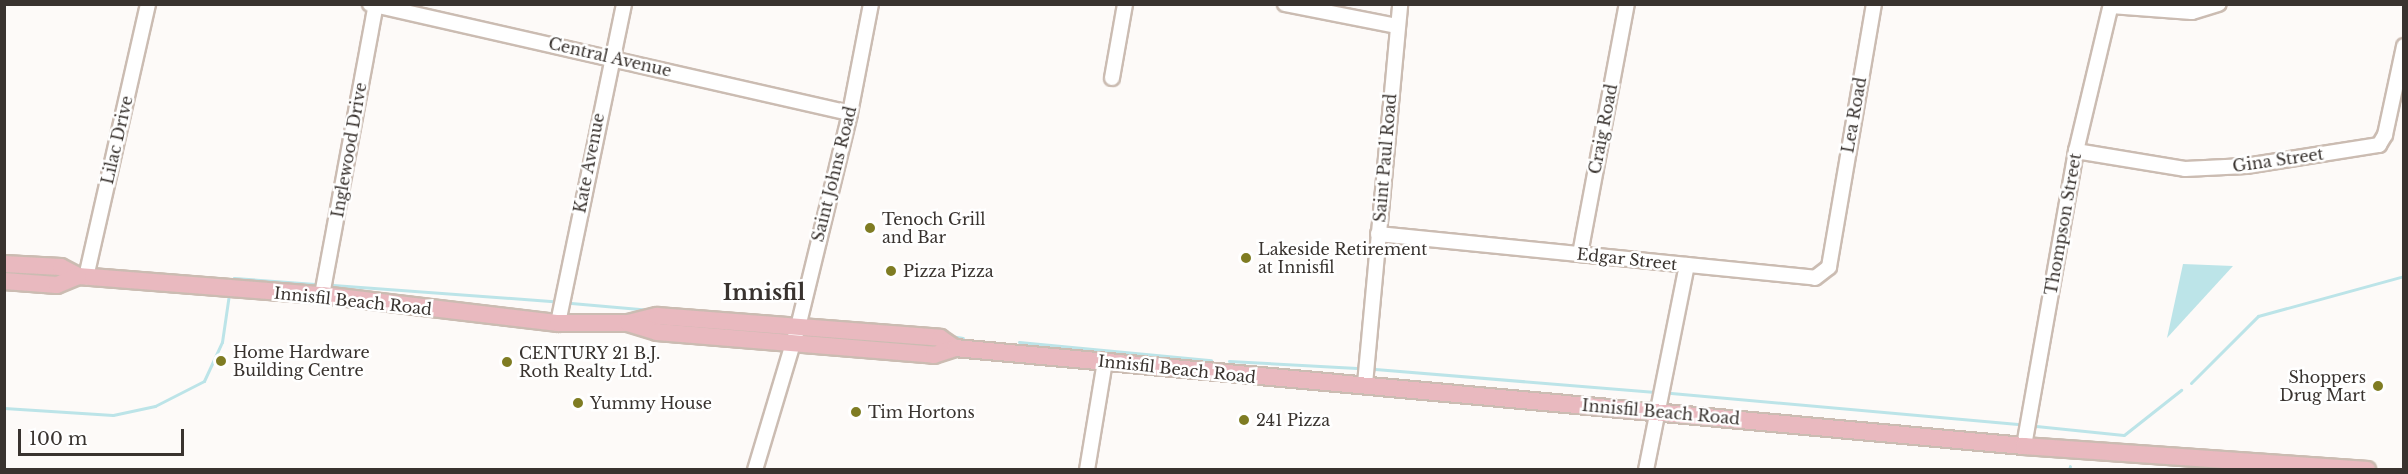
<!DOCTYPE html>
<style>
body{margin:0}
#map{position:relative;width:2408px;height:474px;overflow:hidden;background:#fdfaf8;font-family:"Libre Baskerville",serif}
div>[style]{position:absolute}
.water>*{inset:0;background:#bce4e8}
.stream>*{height:3px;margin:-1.5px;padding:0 1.5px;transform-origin:1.5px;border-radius:1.5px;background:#bce4e8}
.roads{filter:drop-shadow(2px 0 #cbbcb2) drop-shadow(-2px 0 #cbbcb2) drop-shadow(0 2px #cbbcb2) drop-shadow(0 -2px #cbbcb2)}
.minor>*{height:14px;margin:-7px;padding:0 7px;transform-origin:7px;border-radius:7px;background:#fff}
.major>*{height:16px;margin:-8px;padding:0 8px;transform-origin:8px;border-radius:8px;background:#e9b9bf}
.dots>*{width:16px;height:16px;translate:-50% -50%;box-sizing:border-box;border:3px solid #fff;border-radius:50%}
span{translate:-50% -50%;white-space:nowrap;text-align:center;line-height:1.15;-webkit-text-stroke:5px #fff;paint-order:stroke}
.street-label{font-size:16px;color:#39332f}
.poi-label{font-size:16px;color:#39332f}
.left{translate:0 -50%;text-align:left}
.right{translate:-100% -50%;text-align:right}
.district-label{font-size:22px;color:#39332f;font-weight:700}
.frame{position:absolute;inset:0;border:6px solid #39332f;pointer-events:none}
.scale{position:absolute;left:18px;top:429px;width:166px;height:27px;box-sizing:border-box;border:3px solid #39332f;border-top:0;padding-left:8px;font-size:18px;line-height:21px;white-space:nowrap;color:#39332f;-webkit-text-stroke:4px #fff;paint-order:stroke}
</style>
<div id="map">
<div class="water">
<div style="clip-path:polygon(2183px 264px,2233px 266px,2167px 338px)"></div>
</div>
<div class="stream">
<div style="left:233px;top:282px;width:4px;rotate:-76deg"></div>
<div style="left:234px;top:278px;width:81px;rotate:4.2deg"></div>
<div style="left:333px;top:285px;width:221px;rotate:4.2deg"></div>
<div style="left:571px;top:303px;width:80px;rotate:5deg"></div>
<div style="left:950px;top:336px;width:13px;rotate:9deg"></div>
<div style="left:1019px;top:342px;width:193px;rotate:5.4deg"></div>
<div style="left:1229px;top:361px;width:128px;rotate:3.1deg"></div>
<div style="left:1375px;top:369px;width:278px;rotate:4.7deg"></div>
<div style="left:2191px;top:383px;width:95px;rotate:-45deg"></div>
<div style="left:2258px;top:316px;width:151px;rotate:-15.3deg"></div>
<div style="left:1671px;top:393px;width:348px;rotate:5.1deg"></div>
<div style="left:4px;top:408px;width:109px;rotate:3.7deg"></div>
<div style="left:113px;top:415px;width:43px;rotate:-12.1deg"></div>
<div style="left:155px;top:406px;width:55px;rotate:-27deg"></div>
<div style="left:204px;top:381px;width:43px;rotate:-65.2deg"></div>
<div style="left:222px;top:342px;width:49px;rotate:-81.7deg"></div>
<div style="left:2036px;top:426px;width:88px;rotate:5.8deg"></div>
<div style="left:2124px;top:435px;width:73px;rotate:-38.3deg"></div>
<div style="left:2069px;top:470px;width:4px;rotate:-76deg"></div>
</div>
<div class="roads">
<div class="minor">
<div style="left:370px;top:4px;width:492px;rotate:12.8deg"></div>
<div style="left:1285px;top:4px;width:114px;rotate:11.1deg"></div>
<div style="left:2111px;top:6px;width:81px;rotate:4.2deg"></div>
<div style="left:2192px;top:12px;width:28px;rotate:-17deg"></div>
<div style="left:1112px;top:78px;width:75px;rotate:-80deg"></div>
<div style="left:2076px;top:151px;width:110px;rotate:9.4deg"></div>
<div style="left:2185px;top:169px;width:61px;rotate:-2.8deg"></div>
<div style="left:2246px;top:166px;width:135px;rotate:-9deg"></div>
<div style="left:2379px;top:145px;width:12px;rotate:-59deg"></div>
<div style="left:2385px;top:135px;width:91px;rotate:-77.9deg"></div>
<div style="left:1378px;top:234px;width:439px;rotate:5.7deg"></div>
<div style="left:1815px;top:278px;width:18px;rotate:-38deg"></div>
<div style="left:1829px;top:267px;width:267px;rotate:-80.3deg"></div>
<div style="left:1580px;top:254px;width:254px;rotate:-79.4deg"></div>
<div style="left:86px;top:277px;width:280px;rotate:-77.2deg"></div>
<div style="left:322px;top:295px;width:296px;rotate:-79.5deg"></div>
<div style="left:558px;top:323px;width:326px;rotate:-78.3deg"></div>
<div style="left:1365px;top:384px;width:382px;rotate:-84.7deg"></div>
<div style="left:2024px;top:446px;width:300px;rotate:-80deg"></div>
<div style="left:2076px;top:151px;width:151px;rotate:-76.6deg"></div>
<div style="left:755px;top:470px;width:149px;rotate:-73.3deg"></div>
<div style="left:798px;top:327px;width:220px;rotate:-76.3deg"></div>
<div style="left:850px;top:113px;width:111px;rotate:-79.1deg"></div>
<div style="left:1087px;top:470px;width:110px;rotate:-80.6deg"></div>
<div style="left:1646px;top:470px;width:209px;rotate:-78.7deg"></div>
</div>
<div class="major">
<div style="left:4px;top:264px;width:57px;rotate:3deg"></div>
<div style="left:61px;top:267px;width:19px;rotate:28deg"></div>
<div style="left:78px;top:276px;width:245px;rotate:4.5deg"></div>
<div style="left:322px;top:295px;width:238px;rotate:6.8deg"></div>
<div style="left:558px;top:323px;width:70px"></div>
<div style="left:628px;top:323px;width:30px;rotate:-14deg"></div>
<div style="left:657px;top:316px;width:284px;rotate:4.4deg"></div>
<div style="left:940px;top:338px;width:18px;rotate:34deg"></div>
<div style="left:4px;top:281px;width:53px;rotate:4.3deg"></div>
<div style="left:57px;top:285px;width:23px;rotate:-23deg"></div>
<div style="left:628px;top:323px;width:30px;rotate:17deg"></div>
<div style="left:657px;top:332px;width:278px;rotate:4.7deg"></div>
<div style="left:934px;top:355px;width:22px;rotate:-18deg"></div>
<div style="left:955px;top:348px;width:1073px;rotate:5.24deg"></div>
<div style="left:2024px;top:446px;width:344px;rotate:4deg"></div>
</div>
</div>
<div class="dots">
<div style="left:870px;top:228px;background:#7f7c23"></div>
<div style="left:1246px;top:258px;background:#7f7c23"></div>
<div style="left:891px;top:271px;background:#7f7c23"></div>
<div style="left:221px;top:361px;background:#7f7c23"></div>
<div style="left:507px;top:362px;background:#7f7c23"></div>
<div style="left:2378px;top:386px;background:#7f7c23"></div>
<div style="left:578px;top:403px;background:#7f7c23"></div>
<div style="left:856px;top:412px;background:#7f7c23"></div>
<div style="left:1244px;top:420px;background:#7f7c23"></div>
</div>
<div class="street-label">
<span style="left:610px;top:57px;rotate:13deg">Central Avenue</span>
<span style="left:1854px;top:115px;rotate:-80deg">Lea Road</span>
<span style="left:1603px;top:129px;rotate:-79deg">Craig Road</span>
<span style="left:117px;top:140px;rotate:-77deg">Lilac Drive</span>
<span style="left:349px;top:150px;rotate:-80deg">Inglewood Drive</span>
<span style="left:1385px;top:158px;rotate:-85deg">Saint Paul Road</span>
<span style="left:2278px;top:160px;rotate:-8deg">Gina Street</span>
<span style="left:589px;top:163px;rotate:-79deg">Kate Avenue</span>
<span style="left:834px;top:174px;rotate:-76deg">Saint Johns Road</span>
<span style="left:2063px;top:224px;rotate:-80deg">Thompson Street</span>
<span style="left:1627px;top:259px;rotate:6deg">Edgar Street</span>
<span style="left:353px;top:301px;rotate:6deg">Innisfil Beach Road</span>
<span style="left:1177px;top:369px;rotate:6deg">Innisfil Beach Road</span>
<span style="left:1661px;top:412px;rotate:5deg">Innisfil Beach Road</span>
</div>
<div class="poi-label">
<span class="left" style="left:882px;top:228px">Tenoch Grill<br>and Bar</span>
<span class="left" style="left:1258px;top:258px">Lakeside Retirement<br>at Innisfil</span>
<span class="left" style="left:903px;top:271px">Pizza Pizza</span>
<span class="left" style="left:233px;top:361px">Home Hardware<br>Building Centre</span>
<span class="left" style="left:519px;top:362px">CENTURY 21 B.J.<br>Roth Realty Ltd.</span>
<span class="right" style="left:2366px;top:386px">Shoppers<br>Drug Mart</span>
<span class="left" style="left:590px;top:403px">Yummy House</span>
<span class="left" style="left:868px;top:412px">Tim Hortons</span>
<span class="left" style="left:1256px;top:420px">241 Pizza</span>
</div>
<div class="district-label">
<span style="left:764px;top:293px">Innisfil</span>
</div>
<div class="frame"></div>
<div class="scale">100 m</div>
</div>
